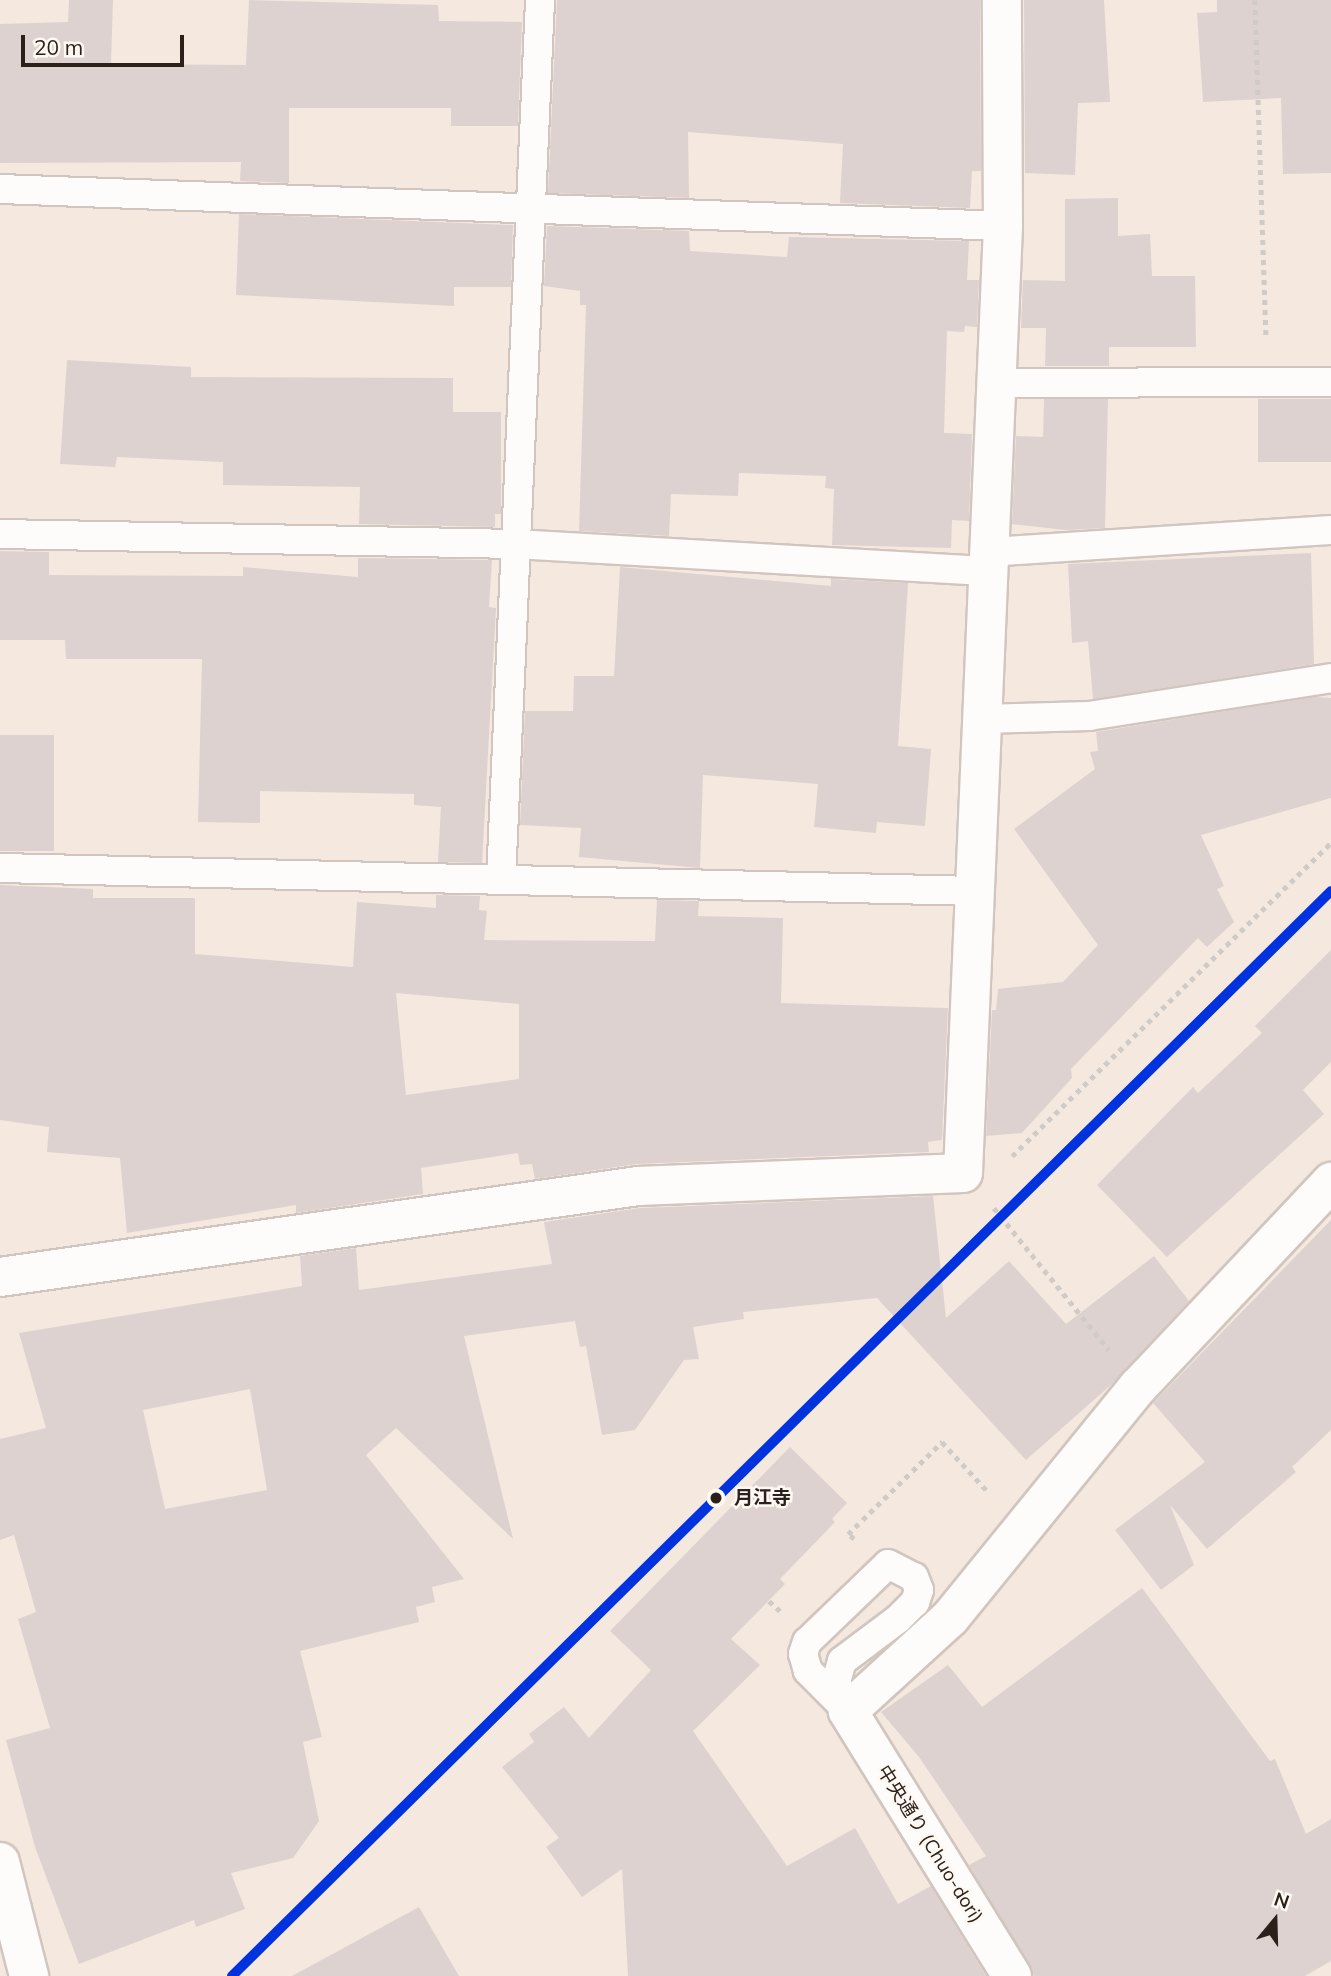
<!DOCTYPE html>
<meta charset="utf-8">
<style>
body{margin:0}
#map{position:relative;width:1331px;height:1976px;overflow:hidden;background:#f5e8df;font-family:Mulish,"Noto Sans JP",sans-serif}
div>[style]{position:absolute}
.building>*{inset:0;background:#ded2d0;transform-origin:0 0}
.path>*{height:4.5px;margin-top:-2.25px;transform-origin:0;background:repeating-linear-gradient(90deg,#d0cbc7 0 5px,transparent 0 10px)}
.roads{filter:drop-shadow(2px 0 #d1c6bf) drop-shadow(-2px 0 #d1c6bf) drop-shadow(0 2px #d1c6bf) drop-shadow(0 -2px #d1c6bf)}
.lane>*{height:28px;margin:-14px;padding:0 14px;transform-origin:14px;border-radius:14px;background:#fefcfa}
.street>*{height:38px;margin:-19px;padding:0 19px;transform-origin:19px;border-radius:19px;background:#fefcfa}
.secondary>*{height:38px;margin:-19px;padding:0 19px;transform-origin:19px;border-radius:19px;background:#fefcfa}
.rail-1>*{height:10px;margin:-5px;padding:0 5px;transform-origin:5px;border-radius:5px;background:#03d}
.dots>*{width:19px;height:19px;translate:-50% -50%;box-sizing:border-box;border:4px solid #fef8f3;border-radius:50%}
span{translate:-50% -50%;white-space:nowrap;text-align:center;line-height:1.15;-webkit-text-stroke:5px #fef8f3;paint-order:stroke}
.stop-label{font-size:19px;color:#2c211a;font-weight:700}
.left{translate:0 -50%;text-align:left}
.street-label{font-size:19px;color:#2c211a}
.north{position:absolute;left:1240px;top:1885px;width:70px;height:70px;-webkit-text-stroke:5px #fef8f3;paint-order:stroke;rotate:19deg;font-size:19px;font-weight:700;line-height:28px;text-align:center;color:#2c211a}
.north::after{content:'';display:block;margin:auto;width:24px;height:32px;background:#2c211a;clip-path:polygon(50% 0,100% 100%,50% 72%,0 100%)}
.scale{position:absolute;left:21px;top:35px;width:163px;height:32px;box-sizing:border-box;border:4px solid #2c211a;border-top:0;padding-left:9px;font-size:21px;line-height:24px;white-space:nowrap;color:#2c211a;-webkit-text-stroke:5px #fef8f3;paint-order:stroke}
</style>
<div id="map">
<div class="building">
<div style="clip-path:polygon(69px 0,113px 0,111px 64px,246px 65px,249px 0,438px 5px,439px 21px,522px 22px,518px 126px,451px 126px,451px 108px,289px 108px,289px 183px,240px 181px,241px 162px,0 163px,0 24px,68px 22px)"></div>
<div style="clip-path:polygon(557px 0,980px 0,981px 171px,972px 171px,970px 208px,840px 203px,843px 144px,688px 132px,689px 198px,548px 193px)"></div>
<div style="clip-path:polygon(1024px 0,1104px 0,1110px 102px,1078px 103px,1075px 175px,1025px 173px)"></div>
<div style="clip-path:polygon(1217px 0,1331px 0,1331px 173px,1283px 174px,1281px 98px,1203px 102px,1197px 13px,1217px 12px)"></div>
<div style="clip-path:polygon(1118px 198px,1118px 236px,1150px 234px,1152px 276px,1195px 276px,1196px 347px,1109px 347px,1109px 366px,1045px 366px,1046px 328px,1021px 328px,1023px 280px,1065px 281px,1065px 199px)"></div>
<div style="clip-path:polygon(239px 214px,513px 225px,511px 287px,454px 287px,454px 306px,236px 295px)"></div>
<div style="clip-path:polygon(547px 226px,689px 231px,690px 251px,787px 257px,789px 237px,969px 241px,967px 280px,979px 280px,977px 327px,965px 326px,964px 332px,947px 331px,944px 433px,972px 434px,969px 521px,952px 520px,951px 548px,832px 545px,834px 489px,825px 488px,826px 476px,739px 473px,738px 496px,671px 494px,669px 536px,579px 531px,586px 305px,580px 305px,580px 291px,544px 286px)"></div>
<div style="clip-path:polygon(67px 360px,191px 367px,191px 377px,453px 378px,453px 412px,501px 412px,501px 514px,495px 514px,495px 527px,359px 524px,360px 487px,223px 485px,223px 462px,117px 457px,115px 467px,60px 464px)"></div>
<div style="clip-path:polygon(1044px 399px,1108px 399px,1105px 528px,1066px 530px,1012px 524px,1016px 436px,1043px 437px)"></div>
<div style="left:1258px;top:399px;width:73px;height:63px"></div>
<div style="clip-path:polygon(0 551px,49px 552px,49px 575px,243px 576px,243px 567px,358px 577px,358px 558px,492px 560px,489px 607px,496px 608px,482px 863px,438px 862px,441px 807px,414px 805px,414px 794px,260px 791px,260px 823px,198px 822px,202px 659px,66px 659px,65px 640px,0 640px)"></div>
<div style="clip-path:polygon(1311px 553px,1314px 664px,1093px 699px,1088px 641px,1072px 643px,1068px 564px)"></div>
<div style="clip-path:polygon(620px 567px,831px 586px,831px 579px,908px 583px,898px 746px,931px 749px,925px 826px,877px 822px,876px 833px,814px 827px,818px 784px,703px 775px,700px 868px,579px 857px,581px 828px,520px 825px,525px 711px,573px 711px,574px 676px,614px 676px)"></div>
<div style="clip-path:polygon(1315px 697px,1331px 698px,1331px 798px,1201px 835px,1224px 886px,1217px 889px,1234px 922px,1207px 947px,1198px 938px,1071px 1069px,1072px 1078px,1022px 1133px,986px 1136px,992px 1010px,996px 1010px,998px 989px,1063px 982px,1098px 945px,1014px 829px,1095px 769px,1090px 752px,1098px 751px,1096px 732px)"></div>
<div style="left:0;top:735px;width:54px;height:116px"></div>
<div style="clip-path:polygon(evenodd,0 885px,93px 889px,93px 898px,195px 898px,195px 954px,353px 967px,357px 902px,436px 908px,436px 895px,480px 896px,479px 910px,487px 911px,484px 940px,655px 941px,657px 900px,699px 901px,698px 916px,783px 918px,781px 1003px,948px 1008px,942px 1140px,928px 1142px,929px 1152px,637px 1164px,535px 1179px,532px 1164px,520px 1165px,518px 1153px,421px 1168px,423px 1194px,296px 1213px,296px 1205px,127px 1233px,120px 1158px,47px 1152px,49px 1127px,0 1120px,0 885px,396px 993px,519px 1004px,519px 1079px,406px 1095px,396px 993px)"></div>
<div style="clip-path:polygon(1331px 950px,1331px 1062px,1303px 1090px,1324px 1114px,1167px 1257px,1097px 1185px,1193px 1087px,1198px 1093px,1262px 1033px,1255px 1026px)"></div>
<div style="clip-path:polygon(evenodd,933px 1196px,946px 1318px,1009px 1261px,1066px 1324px,1154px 1256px,1189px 1301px,1112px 1384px,1026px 1460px,877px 1298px,743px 1312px,744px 1319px,693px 1327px,699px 1359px,684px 1360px,635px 1430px,602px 1435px,586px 1346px,580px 1347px,575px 1321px,464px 1336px,513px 1539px,396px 1428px,366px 1455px,464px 1579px,432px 1587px,435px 1602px,416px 1607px,419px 1622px,300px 1651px,322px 1737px,303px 1742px,319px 1821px,293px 1858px,231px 1873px,245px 1909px,196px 1927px,194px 1920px,79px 1964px,35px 1847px,6px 1740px,50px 1728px,18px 1619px,36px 1612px,14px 1535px,0 1540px,0 1439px,46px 1428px,19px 1333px,302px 1286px,300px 1256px,356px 1248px,359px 1290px,552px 1264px,544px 1222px,640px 1208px,933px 1196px,250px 1389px,267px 1490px,165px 1509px,143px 1410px,250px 1389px)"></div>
<div style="clip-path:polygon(1331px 1220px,1331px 1430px,1292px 1467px,1296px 1472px,1207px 1549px,1170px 1505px,1194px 1565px,1161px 1590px,1115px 1530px,1205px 1462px,1153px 1403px)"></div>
<div style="clip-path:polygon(790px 1447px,847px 1503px,832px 1519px,835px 1522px,780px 1579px,785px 1584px,731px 1639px,760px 1665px,693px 1731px,787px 1866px,855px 1828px,898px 1904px,931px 1886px,986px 1976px,628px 1976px,622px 1869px,582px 1897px,546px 1847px,559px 1838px,502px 1767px,534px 1742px,529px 1734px,564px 1707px,589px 1738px,651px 1670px,610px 1631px)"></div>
<div style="clip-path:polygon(1142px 1588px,1270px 1761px,1275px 1759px,1306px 1834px,1331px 1819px,1331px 1961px,1305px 1976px,1034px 1976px,969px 1865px,986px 1856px,919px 1757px,881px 1712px,948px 1665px,982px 1707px)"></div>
<div style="clip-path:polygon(419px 1907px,459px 1976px,292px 1976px)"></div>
</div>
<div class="path">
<div style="left:1255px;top:0;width:338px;rotate:88.1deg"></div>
<div style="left:1012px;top:1156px;width:448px;rotate:-44.5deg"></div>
<div style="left:994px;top:1208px;width:183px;rotate:51deg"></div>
<div style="left:854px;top:1539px;width:8px;rotate:-140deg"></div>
<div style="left:848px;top:1534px;width:132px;rotate:-44.4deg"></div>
<div style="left:942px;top:1442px;width:69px;rotate:47.3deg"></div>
<div style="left:769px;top:1601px;width:15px;rotate:42deg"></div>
</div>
<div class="roads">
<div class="lane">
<div style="left:0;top:189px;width:1004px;rotate:2.11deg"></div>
<div style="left:996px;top:383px;width:335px;rotate:-0.2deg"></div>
<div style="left:0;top:534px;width:516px;rotate:1.11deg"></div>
<div style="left:516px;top:544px;width:473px;rotate:3.3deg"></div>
<div style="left:989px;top:552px;width:343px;rotate:-3.7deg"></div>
<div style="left:982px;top:719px;width:107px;rotate:-1.6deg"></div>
<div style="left:1089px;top:716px;width:245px;rotate:-8.9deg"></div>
<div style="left:0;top:868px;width:975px;rotate:1.35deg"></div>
<div style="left:501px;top:880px;width:881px;rotate:-87.46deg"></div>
<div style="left:888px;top:1564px;width:29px;rotate:27deg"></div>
<div style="left:914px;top:1577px;width:14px;rotate:69deg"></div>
<div style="left:919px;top:1590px;width:13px;rotate:108deg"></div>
<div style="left:915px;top:1602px;width:24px;rotate:135deg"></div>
<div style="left:898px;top:1619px;width:70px;rotate:143.1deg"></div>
<div style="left:842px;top:1661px;width:22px;rotate:106deg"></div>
<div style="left:836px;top:1682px;width:31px;rotate:68deg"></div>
<div style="left:848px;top:1711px;width:57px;rotate:-135deg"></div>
<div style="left:808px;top:1671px;width:18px;rotate:-106deg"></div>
<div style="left:803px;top:1654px;width:13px;rotate:-72deg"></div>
<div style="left:807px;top:1642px;width:112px;rotate:-43.9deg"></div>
</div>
<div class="street">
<div style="left:0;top:1277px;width:644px;rotate:-8.12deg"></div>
<div style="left:638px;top:1186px;width:325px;rotate:-2.3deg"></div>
<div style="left:963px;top:1173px;width:948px;rotate:-87.58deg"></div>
<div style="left:1003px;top:226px;width:226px;rotate:-90.3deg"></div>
<div style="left:1012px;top:1976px;width:312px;rotate:-121.8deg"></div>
<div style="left:848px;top:1711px;width:138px;rotate:-42.4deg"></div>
<div style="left:950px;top:1618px;width:298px;rotate:-50.9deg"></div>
<div style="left:1138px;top:1387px;width:282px;rotate:-46.7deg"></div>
</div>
<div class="secondary">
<div style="left:0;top:1862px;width:118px;rotate:75.7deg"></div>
</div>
</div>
<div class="rail-1">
<div style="left:232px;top:1976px;width:1544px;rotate:-44.63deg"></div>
</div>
<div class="dots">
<div style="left:716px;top:1498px;background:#2c211a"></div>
</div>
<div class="stop-label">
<span class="left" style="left:734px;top:1498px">月江寺</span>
</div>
<div class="street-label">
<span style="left:930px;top:1844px;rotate:58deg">中央通り (Chuo-dori)</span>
</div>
<div class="north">N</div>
<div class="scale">20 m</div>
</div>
